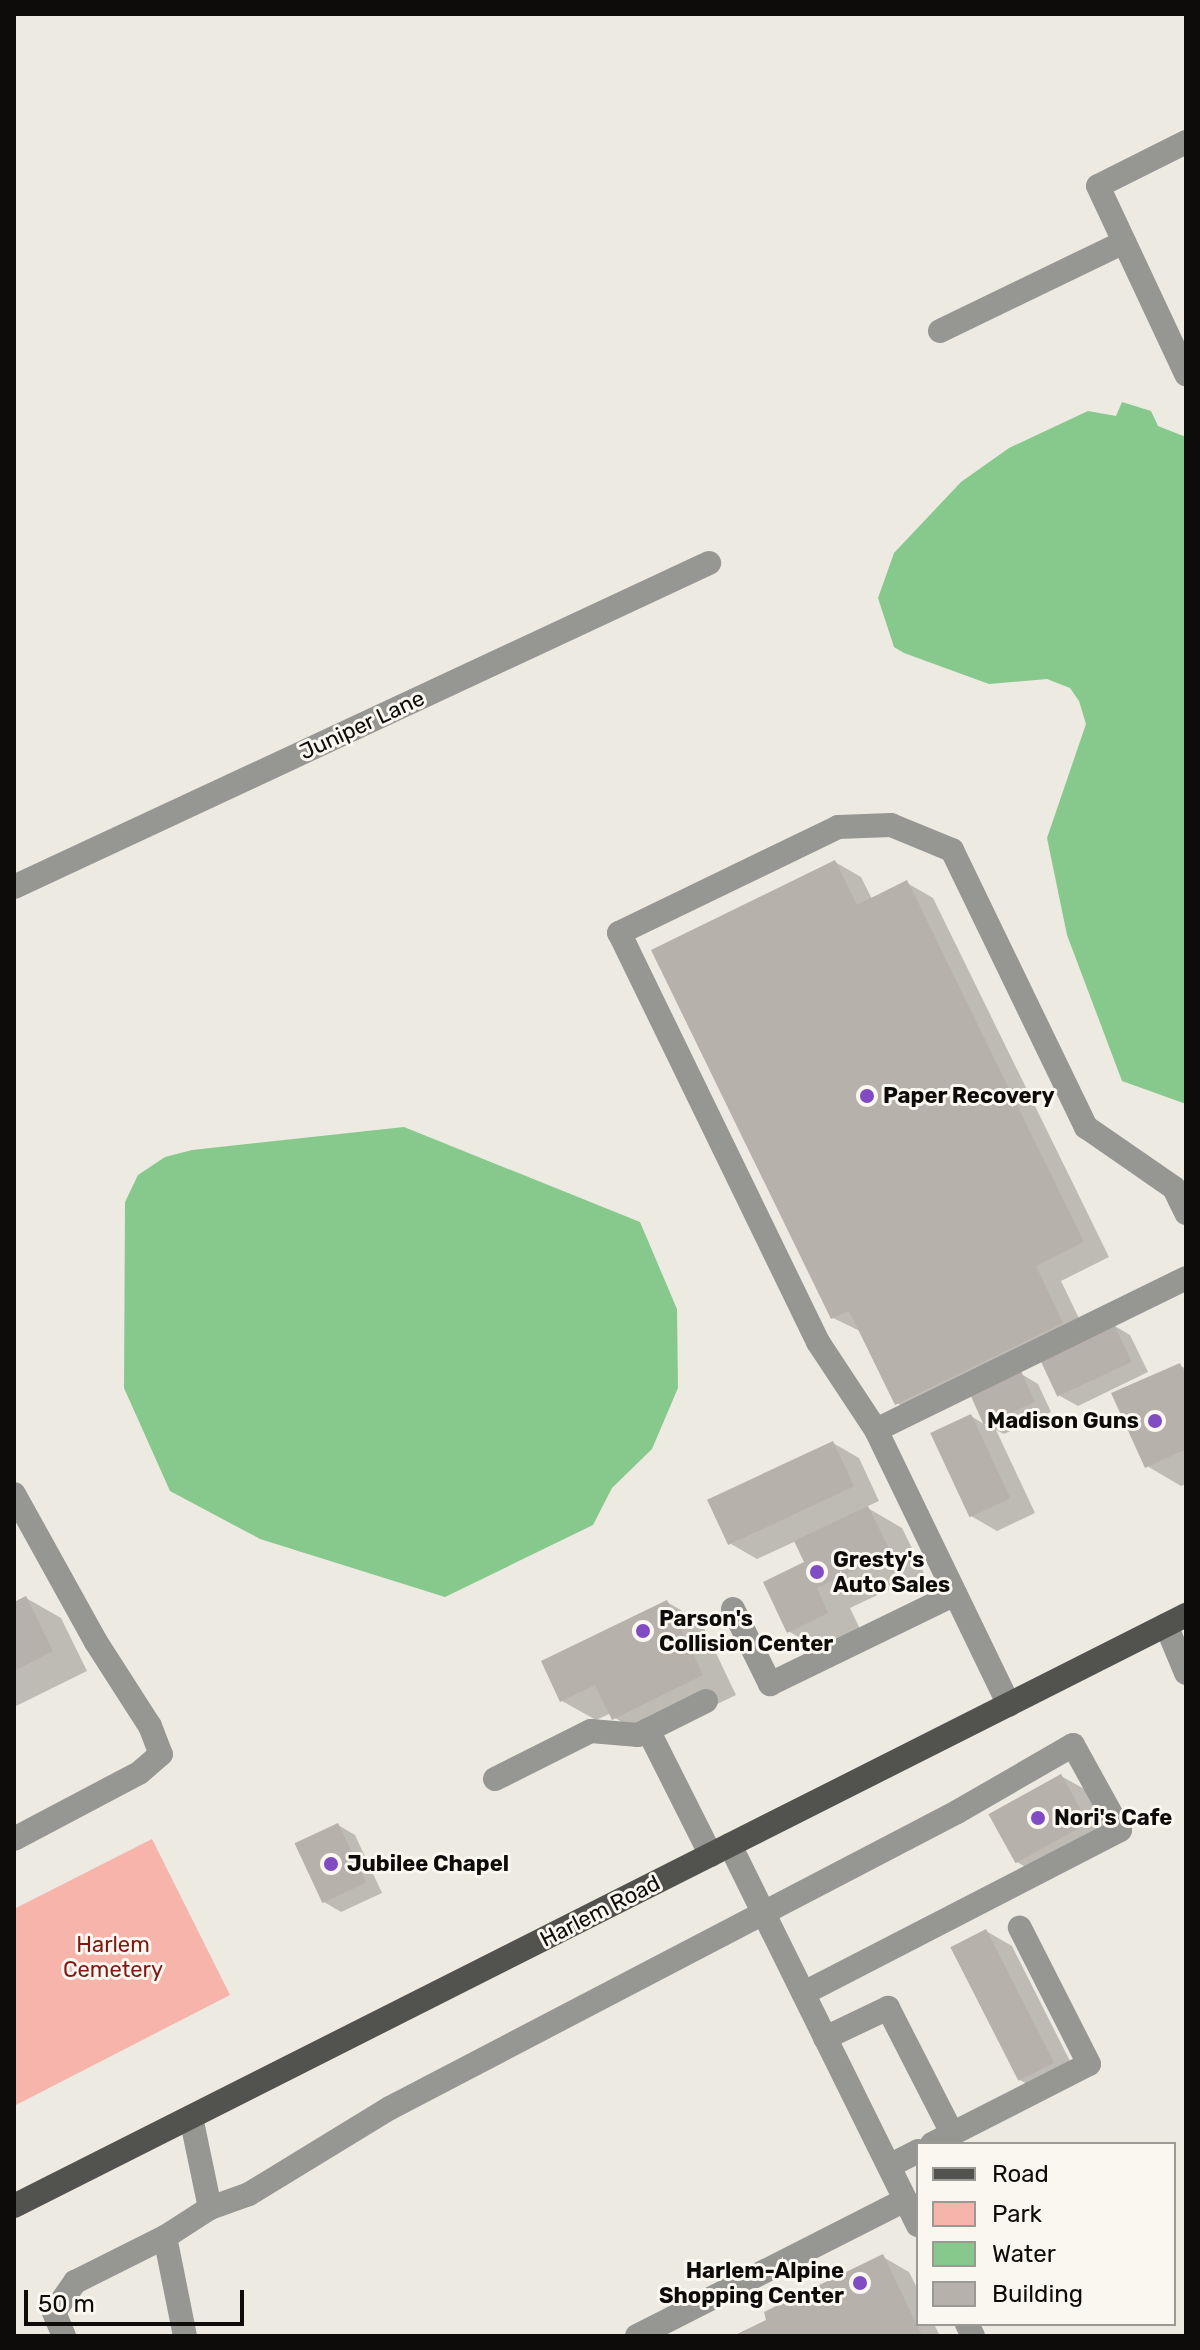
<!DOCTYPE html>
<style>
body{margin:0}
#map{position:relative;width:1200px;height:2350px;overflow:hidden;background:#edeae2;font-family:Rubik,sans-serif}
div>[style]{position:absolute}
.green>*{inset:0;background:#f6b4aa}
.water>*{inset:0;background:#87c98c}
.shadow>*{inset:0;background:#0003}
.building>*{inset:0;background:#b7b1ac;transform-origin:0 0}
.minor>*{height:24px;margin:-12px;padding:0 12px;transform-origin:12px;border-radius:12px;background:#969693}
.major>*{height:24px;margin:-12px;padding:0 12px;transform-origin:12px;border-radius:12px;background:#52534e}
.dots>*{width:22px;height:22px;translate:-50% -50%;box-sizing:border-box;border:4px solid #faf7f0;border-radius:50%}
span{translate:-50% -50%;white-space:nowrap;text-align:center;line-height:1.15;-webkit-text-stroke:6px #faf7f0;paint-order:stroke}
.street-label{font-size:22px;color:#0d0c0a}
.poi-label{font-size:22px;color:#0d0c0a;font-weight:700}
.left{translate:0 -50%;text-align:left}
.right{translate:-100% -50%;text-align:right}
.park-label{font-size:22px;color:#811812}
.frame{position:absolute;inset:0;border:16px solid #0d0c0a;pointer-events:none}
.legend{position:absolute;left:916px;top:2142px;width:260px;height:184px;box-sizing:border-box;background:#faf7f0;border:2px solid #9b9994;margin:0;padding:10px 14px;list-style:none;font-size:24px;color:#0d0c0a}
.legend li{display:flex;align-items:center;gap:16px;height:40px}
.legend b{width:40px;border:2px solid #9b9994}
.scale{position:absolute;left:24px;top:2290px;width:220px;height:36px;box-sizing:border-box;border:4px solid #0d0c0a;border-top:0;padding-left:10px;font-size:24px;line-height:28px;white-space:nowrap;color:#0d0c0a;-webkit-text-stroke:6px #faf7f0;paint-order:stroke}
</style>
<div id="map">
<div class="green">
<div style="clip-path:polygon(152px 1839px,230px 1995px,14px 2106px,14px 1909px)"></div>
</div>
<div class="water">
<div style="clip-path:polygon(1122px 402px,1151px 411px,1158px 426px,1186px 437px,1186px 1104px,1122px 1081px,1067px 935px,1047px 838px,1086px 724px,1079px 701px,1070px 688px,1047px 679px,989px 684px,904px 653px,894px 647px,878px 598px,894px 553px,961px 482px,1009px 448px,1088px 411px,1116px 416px)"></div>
<div style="clip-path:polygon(404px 1127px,640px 1222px,677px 1309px,678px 1388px,652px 1449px,612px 1488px,593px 1525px,445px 1597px,260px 1539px,170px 1491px,124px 1388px,125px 1202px,138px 1175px,165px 1157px,192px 1150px)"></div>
</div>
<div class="shadow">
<div style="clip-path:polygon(835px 862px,861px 877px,872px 899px,907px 883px,933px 898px,1109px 1257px,1061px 1281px,1088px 1337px,1113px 1325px,1130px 1335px,1148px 1372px,1078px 1406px,1060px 1396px,1043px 1360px,1018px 1372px,1038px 1384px,1051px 1412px,1004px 1434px,996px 1430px,1035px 1513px,997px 1531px,971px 1516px,971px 1416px,987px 1426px,972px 1394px,923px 1419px,897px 1403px,862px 1332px,833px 1318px)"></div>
<div style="clip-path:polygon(1179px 1365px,1186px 1369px,1186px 1484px,1181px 1486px,1147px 1466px)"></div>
<div style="clip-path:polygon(833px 1443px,859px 1458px,879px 1501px,866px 1507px,902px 1528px,924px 1573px,850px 1608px,862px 1633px,823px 1651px,788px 1631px,807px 1563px,796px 1541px,757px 1559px,731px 1544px)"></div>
<div style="clip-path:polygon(26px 1598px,61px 1618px,87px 1671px,14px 1707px,14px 1604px)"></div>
<div style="clip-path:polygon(667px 1602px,701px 1622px,736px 1695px,647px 1738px,609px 1714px,596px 1720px,562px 1701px)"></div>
<div style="clip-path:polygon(1061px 1776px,1088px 1791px,1113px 1838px,1042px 1876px,1015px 1861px)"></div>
<div style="clip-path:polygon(338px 1825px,355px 1835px,382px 1893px,341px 1912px,324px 1902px)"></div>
<div style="clip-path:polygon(986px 1931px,1012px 1946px,1079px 2079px,1046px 2095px,1020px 2080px)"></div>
<div style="clip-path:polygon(883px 2257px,909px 2272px,918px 2290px,918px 2324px,934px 2324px,940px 2336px,737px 2336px)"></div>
</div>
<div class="building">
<div style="clip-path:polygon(835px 860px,857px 905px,907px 880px,1084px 1242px,1036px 1266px,1063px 1323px,895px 1405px,849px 1311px,831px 1319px,651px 950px)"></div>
<div style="left:1113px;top:1322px;width:44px;height:82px;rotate:65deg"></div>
<div style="clip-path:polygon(1180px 1363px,1186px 1377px,1186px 1449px,1145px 1468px,1111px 1393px)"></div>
<div style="left:1021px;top:1371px;width:34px;height:56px;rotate:66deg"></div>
<div style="left:971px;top:1414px;width:93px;height:45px;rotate:65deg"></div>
<div style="left:833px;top:1441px;width:50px;height:139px;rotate:65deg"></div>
<div style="clip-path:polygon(868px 1506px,891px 1553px,817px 1588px,828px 1613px,787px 1633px,763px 1582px,804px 1562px,794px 1541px)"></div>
<div style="clip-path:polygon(26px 1596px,53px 1651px,14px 1671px,14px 1602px)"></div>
<div style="clip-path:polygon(667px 1600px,703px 1675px,612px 1720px,595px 1685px,560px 1702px,541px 1661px)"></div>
<div style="left:1061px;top:1774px;width:56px;height:83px;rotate:61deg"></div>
<div style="left:338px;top:1823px;width:66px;height:48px;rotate:65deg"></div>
<div style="left:986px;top:1929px;width:150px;height:40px;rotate:63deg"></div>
<div style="clip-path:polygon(883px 2254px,922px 2336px,733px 2336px,766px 2320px,764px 2312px)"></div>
</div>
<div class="minor">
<div style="left:1186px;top:142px;width:98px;rotate:153.4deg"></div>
<div style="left:1098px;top:186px;width:208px;rotate:64.9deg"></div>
<div style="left:940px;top:331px;width:204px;rotate:-25.8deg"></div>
<div style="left:14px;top:887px;width:767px;rotate:-24.99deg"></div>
<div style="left:876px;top:1430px;width:345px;rotate:-26.1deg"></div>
<div style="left:14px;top:1494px;width:169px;rotate:61deg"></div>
<div style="left:96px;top:1642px;width:100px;rotate:57.3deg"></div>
<div style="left:150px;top:1726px;width:30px;rotate:69deg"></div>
<div style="left:161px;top:1754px;width:29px;rotate:139deg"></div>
<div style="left:139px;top:1773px;width:141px;rotate:152.2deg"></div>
<div style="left:733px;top:1609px;width:84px;rotate:63.7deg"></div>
<div style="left:770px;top:1684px;width:206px;rotate:-25.9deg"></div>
<div style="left:1166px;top:1625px;width:52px;rotate:67.4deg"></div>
<div style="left:1009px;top:1705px;width:305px;rotate:-115.8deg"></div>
<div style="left:876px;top:1430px;width:105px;rotate:-123.4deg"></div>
<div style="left:818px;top:1342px;width:455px;rotate:-115.9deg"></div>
<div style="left:619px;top:933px;width:243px;rotate:-25.8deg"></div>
<div style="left:838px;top:827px;width:53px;rotate:-2.2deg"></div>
<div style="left:891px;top:825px;width:66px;rotate:22.3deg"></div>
<div style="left:952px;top:850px;width:308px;rotate:64.2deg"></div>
<div style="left:1086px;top:1127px;width:107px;rotate:34.7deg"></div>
<div style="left:1174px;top:1188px;width:28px;rotate:64deg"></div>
<div style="left:648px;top:1730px;width:140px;rotate:63.3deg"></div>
<div style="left:495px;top:1779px;width:107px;rotate:-26.6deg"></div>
<div style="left:591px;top:1731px;width:47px;rotate:4.9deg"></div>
<div style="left:638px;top:1735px;width:76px;rotate:-26.6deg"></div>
<div style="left:730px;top:1845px;width:424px;rotate:63.7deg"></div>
<div style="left:825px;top:2038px;width:70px;rotate:-25.5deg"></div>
<div style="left:888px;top:2008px;width:140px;rotate:62.9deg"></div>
<div style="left:191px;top:2117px;width:93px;rotate:78.2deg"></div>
<div style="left:932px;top:2144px;width:176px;rotate:-27deg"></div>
<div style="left:1089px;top:2064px;width:153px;rotate:-116.9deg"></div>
<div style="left:889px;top:2166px;width:33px;rotate:-27deg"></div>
<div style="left:967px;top:2324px;width:13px;rotate:63deg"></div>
<div style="left:64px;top:2336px;width:26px;rotate:-113deg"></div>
<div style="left:54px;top:2312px;width:37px;rotate:-55deg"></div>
<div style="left:75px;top:2282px;width:101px;rotate:-26.6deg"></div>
<div style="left:185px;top:2336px;width:101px;rotate:-101.4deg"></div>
<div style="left:165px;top:2237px;width:54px;rotate:-32.8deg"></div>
<div style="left:210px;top:2208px;width:41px;rotate:-19.7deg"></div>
<div style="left:249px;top:2194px;width:165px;rotate:-31.4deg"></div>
<div style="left:390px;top:2108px;width:640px;rotate:-27.57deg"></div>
<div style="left:957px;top:1812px;width:134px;rotate:-30deg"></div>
<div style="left:1073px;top:1745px;width:97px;rotate:61.1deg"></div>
<div style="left:1120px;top:1830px;width:356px;rotate:152.7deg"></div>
<div style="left:637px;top:2336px;width:301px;rotate:-26.9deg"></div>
</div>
<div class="major">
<div style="left:14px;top:2206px;width:1313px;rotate:-26.76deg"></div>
</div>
<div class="dots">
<div style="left:867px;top:1096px;background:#804bc3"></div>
<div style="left:1155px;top:1421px;background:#804bc3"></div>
<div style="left:817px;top:1572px;background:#804bc3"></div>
<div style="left:643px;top:1631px;background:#804bc3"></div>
<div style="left:1038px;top:1818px;background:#804bc3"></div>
<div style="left:331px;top:1864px;background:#804bc3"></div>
<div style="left:860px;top:2283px;background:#804bc3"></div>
</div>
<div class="street-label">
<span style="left:362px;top:725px;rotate:-25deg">Juniper Lane</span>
<span style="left:600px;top:1911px;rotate:-27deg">Harlem Road</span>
</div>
<div class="poi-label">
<span class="left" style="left:883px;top:1096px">Paper Recovery</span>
<span class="right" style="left:1139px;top:1421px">Madison Guns</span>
<span class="left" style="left:833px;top:1572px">Gresty's<br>Auto Sales</span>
<span class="left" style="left:659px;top:1631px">Parson's<br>Collision Center</span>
<span class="left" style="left:1054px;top:1818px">Nori's Cafe</span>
<span class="left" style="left:347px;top:1864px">Jubilee Chapel</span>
<span class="right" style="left:844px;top:2283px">Harlem-Alpine<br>Shopping Center</span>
</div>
<div class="park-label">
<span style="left:113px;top:1957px">Harlem<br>Cemetery</span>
</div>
<div class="frame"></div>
<ul class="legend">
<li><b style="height:10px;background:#52534e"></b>Road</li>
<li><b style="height:22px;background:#f6b4aa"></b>Park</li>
<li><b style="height:22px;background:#87c98c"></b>Water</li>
<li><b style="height:22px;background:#b7b1ac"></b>Building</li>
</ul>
<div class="scale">50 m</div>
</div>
